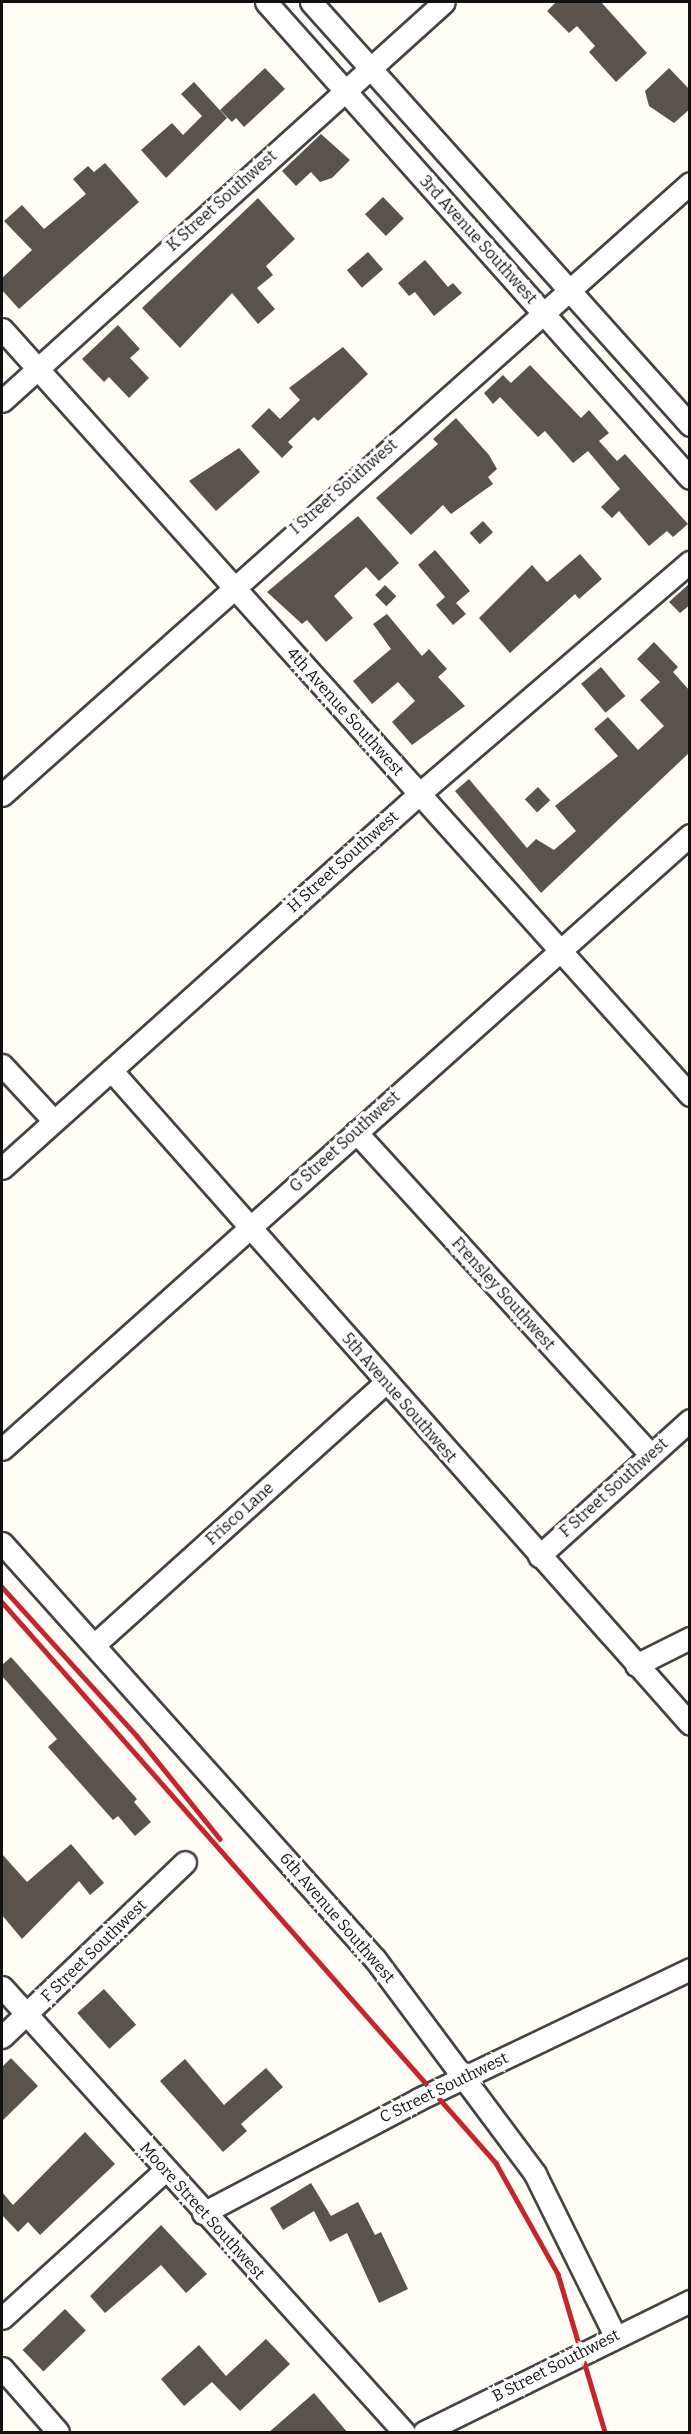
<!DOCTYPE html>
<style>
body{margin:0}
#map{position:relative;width:691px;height:2434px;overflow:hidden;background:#fffdf5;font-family:Bitter,serif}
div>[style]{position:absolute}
.building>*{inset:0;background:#5a524d;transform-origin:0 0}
.roads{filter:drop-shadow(2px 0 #444) drop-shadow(-2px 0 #444) drop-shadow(0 2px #444) drop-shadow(0 -2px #444)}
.minor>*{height:21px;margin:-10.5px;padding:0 10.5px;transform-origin:10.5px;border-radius:10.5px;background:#fff}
.rail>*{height:4.5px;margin:-2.25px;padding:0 2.25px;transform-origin:2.25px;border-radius:2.25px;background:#c4262e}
span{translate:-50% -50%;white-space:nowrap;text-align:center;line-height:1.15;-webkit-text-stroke:6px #fff;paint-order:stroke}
.street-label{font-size:16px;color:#111}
.frame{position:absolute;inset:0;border:3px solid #111;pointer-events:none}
</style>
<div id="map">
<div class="building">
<div style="clip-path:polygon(556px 2px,601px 2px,647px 53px,616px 82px,589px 52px,595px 46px,577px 26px,569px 33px,547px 11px)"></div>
<div style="clip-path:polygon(265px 68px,285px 89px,244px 127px,236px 118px,232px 122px,220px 110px)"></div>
<div style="clip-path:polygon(669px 68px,690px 90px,690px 109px,674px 123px,649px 106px,645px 91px)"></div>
<div style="clip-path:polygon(194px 82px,227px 118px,166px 178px,141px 150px,172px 123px,183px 135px,202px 116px,181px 94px)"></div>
<div style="clip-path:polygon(321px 134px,350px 160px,332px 178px,320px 182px,311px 172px,296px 186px,282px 171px)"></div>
<div style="clip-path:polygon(105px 163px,139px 202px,19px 309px,2px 290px,2px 278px,32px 250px,4px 221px,22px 205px,44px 229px,86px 194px,73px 179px,88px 166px,94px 172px)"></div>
<div style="left:383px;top:197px;width:30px;height:25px;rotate:46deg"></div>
<div style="clip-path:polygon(258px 198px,295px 239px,266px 266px,273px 275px,257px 288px,275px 309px,258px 324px,232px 293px,180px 348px,142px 308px)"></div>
<div style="left:368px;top:252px;width:23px;height:28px;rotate:49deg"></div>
<div style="clip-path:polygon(425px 260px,448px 287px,453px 283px,462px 293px,434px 316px,415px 292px,409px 296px,398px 283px)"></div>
<div style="clip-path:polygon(118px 325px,140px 349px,130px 358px,149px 378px,129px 398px,109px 377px,104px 382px,82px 359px)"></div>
<div style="clip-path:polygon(343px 347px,368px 374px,318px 421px,314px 417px,288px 442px,293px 447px,282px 458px,251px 426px,269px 408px,280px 419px,300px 400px,289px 388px)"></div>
<div style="clip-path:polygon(530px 365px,581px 418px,589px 410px,609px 433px,599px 441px,617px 461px,625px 454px,688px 524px,673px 537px,667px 531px,649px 546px,619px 511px,612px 518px,601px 507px,620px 489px,588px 451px,573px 463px,545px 431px,538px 437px,500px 397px,493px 404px,484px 393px,503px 375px,511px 383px)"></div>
<div style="clip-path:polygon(456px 418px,489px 455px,497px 469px,488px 477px,493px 484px,451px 514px,443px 505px,411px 535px,376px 498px,438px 444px,433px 439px)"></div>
<div style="clip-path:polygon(239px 448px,260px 472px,216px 511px,189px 481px)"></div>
<div style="clip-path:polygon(358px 516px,399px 563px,379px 581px,366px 567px,334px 596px,353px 618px,326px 642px,307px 620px,302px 624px,267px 592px)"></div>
<div style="left:483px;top:521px;width:15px;height:18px;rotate:48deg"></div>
<div style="clip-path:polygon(435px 550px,470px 591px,456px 603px,466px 614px,453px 625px,436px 605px,445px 597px,418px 565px)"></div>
<div style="clip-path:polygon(580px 554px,602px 579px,579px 599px,575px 594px,510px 653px,479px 618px,532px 565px,547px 582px)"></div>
<div style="clip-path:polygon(690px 583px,690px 605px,680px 613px,669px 602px)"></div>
<div style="left:385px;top:585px;width:16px;height:14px;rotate:45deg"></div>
<div style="clip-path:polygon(387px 614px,422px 656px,429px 649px,447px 669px,438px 677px,465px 706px,412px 745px,392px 722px,415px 701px,398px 682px,372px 704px,353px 681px,391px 649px,373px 624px)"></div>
<div style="clip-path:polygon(654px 642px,678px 667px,673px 672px,690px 691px,690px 752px,541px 893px,455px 791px,469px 779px,527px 848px,536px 839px,554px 850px,576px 831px,555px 806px,618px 756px,594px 729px,608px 717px,638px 750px,664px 726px,640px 700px,660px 682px,637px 659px)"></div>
<div style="left:601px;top:667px;width:38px;height:26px;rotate:50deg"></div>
<div style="left:538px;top:787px;width:18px;height:18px;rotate:47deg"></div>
<div style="clip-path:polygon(11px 1657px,137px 1799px,134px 1802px,151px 1822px,135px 1836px,118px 1816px,113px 1820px,48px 1747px,57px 1739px,2px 1676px,2px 1665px)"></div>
<div style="clip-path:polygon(71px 1844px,104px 1883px,90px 1895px,79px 1881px,22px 1939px,2px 1915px,2px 1854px,27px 1882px)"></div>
<div style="left:104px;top:1989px;width:48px;height:36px;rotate:48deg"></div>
<div style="clip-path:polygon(11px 2058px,38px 2086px,2px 2121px,2px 2067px)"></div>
<div style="clip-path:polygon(185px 2059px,224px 2105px,266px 2068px,283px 2087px,241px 2124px,247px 2131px,223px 2152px,160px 2081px)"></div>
<div style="clip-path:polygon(85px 2132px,115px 2164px,40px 2235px,28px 2222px,18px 2232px,2px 2215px,2px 2192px,13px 2205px)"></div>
<div style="clip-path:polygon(311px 2183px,331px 2216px,358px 2202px,375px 2235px,381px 2232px,408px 2289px,379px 2303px,347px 2233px,330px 2242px,314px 2211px,283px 2230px,270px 2208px)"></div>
<div style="clip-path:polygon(161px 2225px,207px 2274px,186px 2293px,161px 2265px,105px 2313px,90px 2296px)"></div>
<div style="left:65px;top:2309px;width:30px;height:59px;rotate:46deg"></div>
<div style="clip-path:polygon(266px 2339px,290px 2364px,240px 2411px,212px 2382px,184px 2406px,161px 2379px,199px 2345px,226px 2376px)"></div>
<div style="clip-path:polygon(314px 2393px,348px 2433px,268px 2433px)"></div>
</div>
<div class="roads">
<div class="minor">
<div style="left:266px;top:2px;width:637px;rotate:48.31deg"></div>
<div style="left:311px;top:2px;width:568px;rotate:48.14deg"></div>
<div style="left:2px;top:329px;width:1030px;rotate:48.07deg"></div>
<div style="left:2px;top:401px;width:595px;rotate:-42.07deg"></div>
<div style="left:2px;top:795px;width:921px;rotate:-41.65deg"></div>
<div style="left:2px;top:1065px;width:76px;rotate:47.1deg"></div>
<div style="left:111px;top:1070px;width:873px;rotate:48.48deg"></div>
<div style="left:356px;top:1132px;width:437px;rotate:47.6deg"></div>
<div style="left:2px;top:1168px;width:560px;rotate:-41.89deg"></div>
<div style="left:419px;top:794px;width:357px;rotate:-40.6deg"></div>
<div style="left:2px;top:1449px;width:922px;rotate:-41.75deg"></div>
<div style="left:2px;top:1543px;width:559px;rotate:48.12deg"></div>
<div style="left:375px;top:1959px;width:268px;rotate:53.3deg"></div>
<div style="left:535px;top:2174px;width:181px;rotate:63.7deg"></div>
<div style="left:539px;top:1556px;width:203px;rotate:-42deg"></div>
<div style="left:94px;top:1645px;width:393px;rotate:-42deg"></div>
<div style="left:636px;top:1665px;width:60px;rotate:-26.6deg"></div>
<div style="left:2px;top:1987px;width:600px;rotate:47.91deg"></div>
<div style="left:2px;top:2037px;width:253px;rotate:-43.7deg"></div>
<div style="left:203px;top:2213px;width:244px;rotate:-27.8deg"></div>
<div style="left:419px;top:2099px;width:301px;rotate:-25.6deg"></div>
<div style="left:2px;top:2318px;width:220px;rotate:-42.2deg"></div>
<div style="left:2px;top:2368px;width:85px;rotate:48.8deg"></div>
<div style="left:424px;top:2432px;width:297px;rotate:-26.2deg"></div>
</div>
</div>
<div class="rail">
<div style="left:2px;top:1587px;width:201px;rotate:47.8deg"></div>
<div style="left:137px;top:1736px;width:132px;rotate:51.1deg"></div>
<div style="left:2px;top:1602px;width:748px;rotate:48.63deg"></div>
<div style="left:496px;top:2163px;width:127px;rotate:60.8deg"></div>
<div style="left:558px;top:2274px;width:165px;rotate:73.4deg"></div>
</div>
<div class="street-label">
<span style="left:222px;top:201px;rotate:-42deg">K Street Southwest</span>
<span style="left:478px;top:240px;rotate:48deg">3rd Avenue Southwest</span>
<span style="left:344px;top:487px;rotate:-41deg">I Street Southwest</span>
<span style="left:345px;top:712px;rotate:48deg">4th Avenue Southwest</span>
<span style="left:343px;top:862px;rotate:-42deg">H Street Southwest</span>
<span style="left:345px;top:1142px;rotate:-42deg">G Street Southwest</span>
<span style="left:503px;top:1294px;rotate:48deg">Frensley Southwest</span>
<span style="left:399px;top:1398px;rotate:49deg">5th Avenue Southwest</span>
<span style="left:614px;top:1488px;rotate:-42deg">F Street Southwest</span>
<span style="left:240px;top:1514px;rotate:-42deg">Frisco Lane</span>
<span style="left:337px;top:1918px;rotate:49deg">6th Avenue Southwest</span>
<span style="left:94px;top:1951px;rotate:-44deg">F Street Southwest</span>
<span style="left:444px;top:2088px;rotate:-26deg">C Street Southwest</span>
<span style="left:202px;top:2211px;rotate:48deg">Moore Street Southwest</span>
<span style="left:556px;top:2366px;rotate:-27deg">B Street Southwest</span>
</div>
<div class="frame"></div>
</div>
